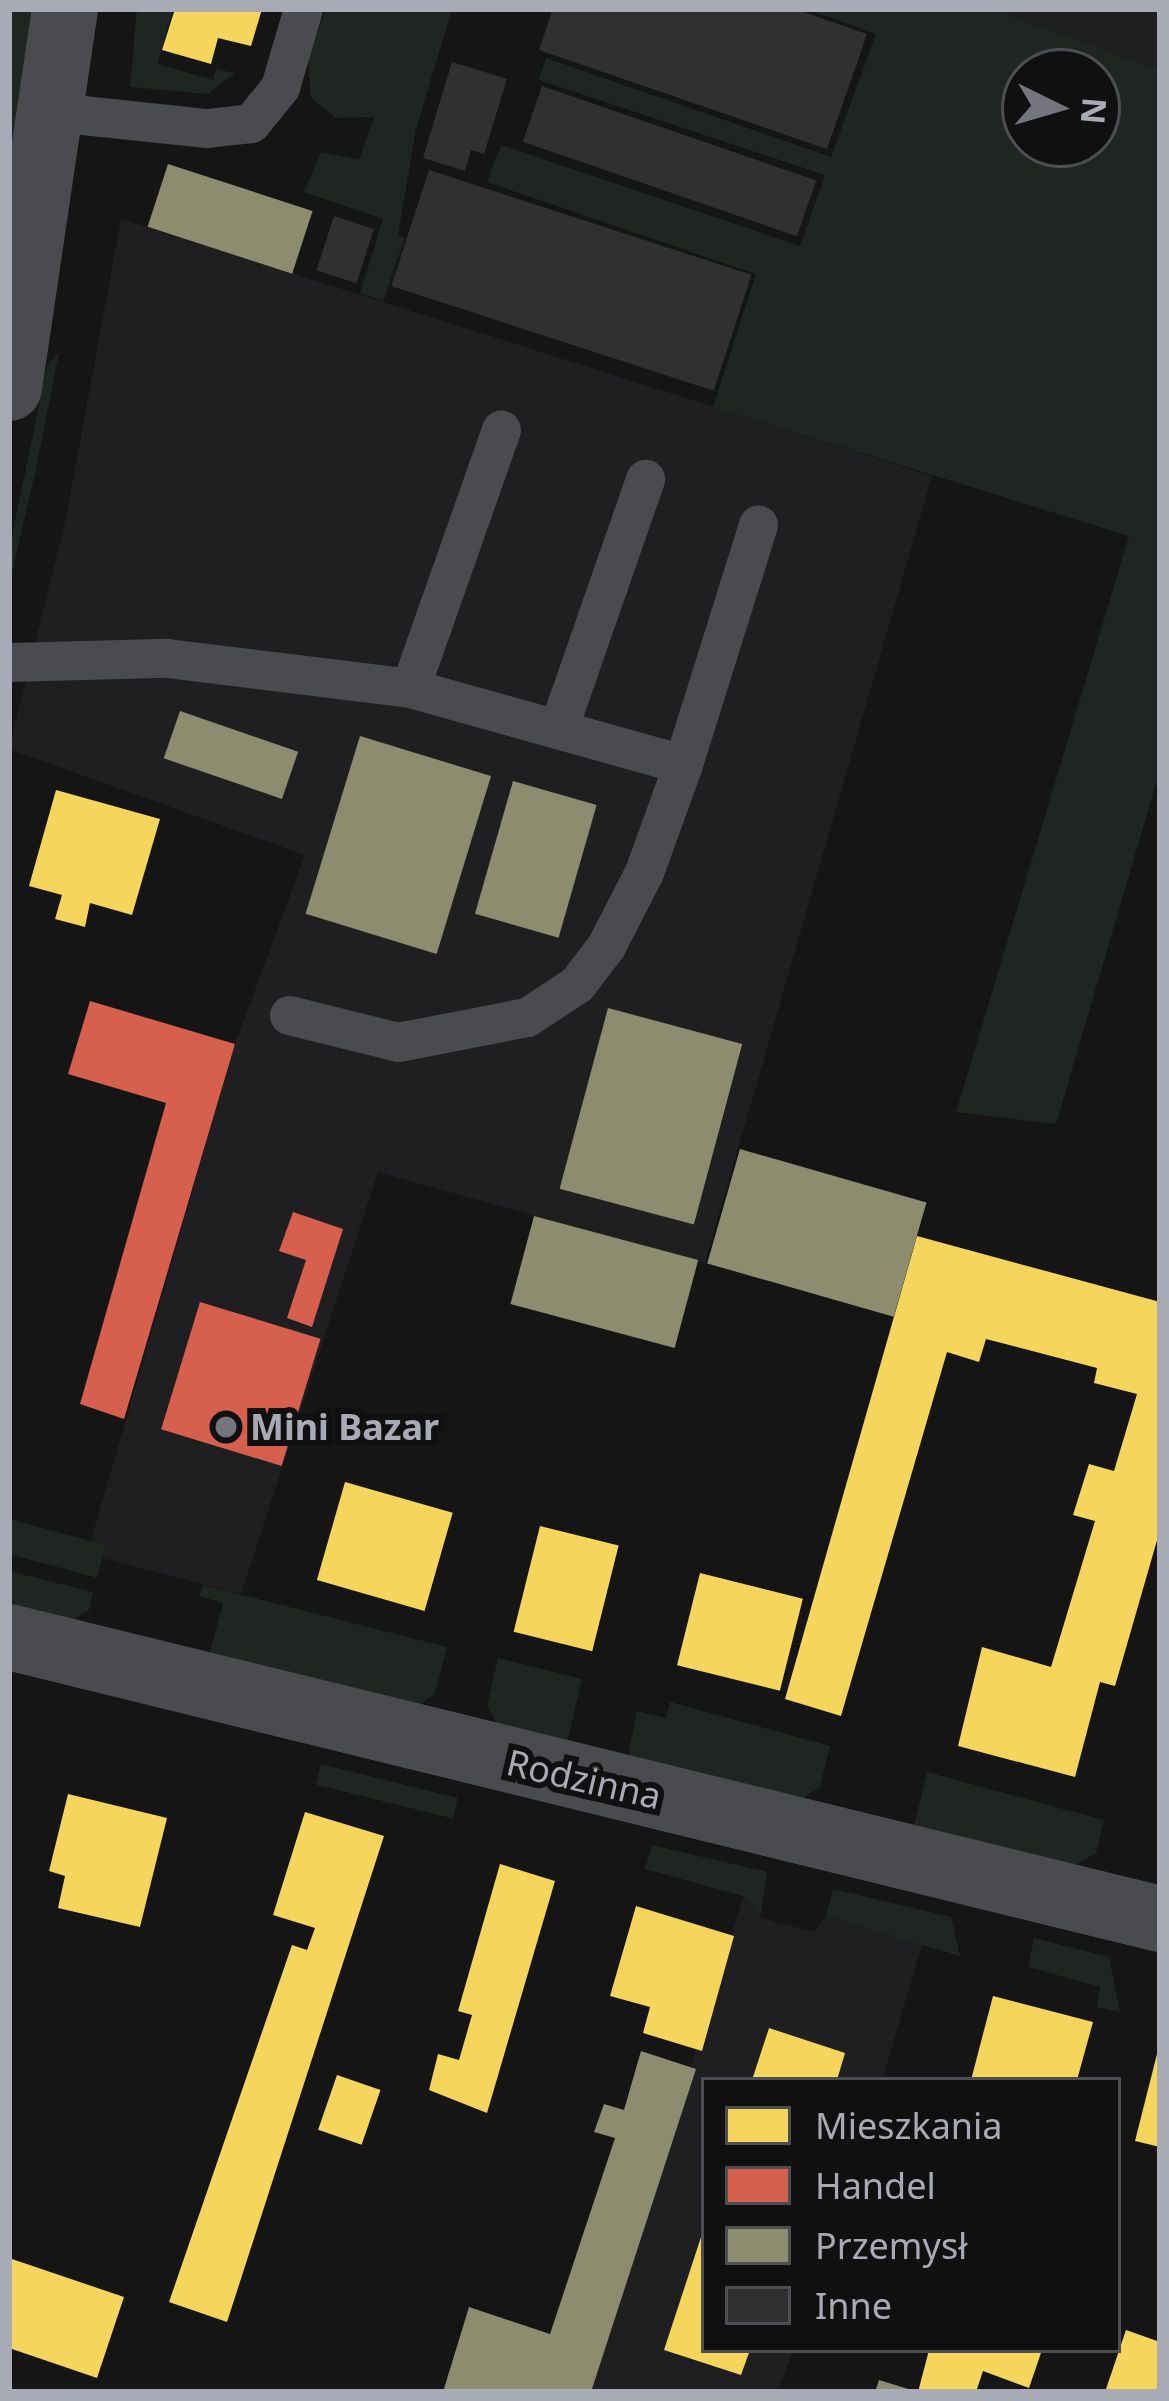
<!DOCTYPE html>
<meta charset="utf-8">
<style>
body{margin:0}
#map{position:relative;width:1169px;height:2401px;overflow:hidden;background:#151516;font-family:"Noto Sans",sans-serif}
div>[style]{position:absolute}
.built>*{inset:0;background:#1f1f21}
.green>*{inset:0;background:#1f2520;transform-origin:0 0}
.homes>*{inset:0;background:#f6d55c;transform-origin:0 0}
.shops>*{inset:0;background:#d6604d;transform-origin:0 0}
.industry>*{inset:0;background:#8c8c6e;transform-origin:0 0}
.building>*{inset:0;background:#303031;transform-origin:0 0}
.service>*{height:39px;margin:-19.5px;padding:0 19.5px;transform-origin:19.5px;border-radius:19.5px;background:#4a4b4e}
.minor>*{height:66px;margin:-33px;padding:0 33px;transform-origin:33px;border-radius:33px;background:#4a4b4e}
.tertiary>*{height:66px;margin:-33px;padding:0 33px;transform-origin:33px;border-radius:33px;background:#4a4b4e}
.dots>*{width:33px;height:33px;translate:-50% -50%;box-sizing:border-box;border:6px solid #101011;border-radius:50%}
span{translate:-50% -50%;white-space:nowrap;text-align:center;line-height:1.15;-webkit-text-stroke:12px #101011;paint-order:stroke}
.poi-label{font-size:36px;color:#a8abb5;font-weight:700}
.left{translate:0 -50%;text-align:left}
.street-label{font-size:36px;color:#a8abb5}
.frame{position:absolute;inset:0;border:12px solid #a8abb5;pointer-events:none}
.legend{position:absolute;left:701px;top:2077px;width:420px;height:276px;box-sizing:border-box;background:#101011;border:3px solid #4d4e53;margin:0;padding:15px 21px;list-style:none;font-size:36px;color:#a8abb5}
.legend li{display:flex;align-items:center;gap:24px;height:60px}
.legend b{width:60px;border:3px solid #4d4e53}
.north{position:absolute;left:1001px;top:48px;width:120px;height:120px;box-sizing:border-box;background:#101011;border:3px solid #4d4e53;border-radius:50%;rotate:95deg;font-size:33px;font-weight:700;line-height:48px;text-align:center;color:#a8abb5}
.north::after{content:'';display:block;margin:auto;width:42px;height:54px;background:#75767d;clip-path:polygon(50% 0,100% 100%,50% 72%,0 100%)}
</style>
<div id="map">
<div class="built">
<div style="clip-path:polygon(991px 9px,1160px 9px,1160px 70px)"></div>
<div style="clip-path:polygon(121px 219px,932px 476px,705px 1263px,378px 1172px,241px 1594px,102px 1558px,106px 1545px,91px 1540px,235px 1044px,305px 855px,9px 749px,65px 523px)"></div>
<div style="clip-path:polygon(743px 1897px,760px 1918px,814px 1932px,826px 1916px,923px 1942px,882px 2080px,704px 2080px,704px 2350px,793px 2350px,778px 2392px,591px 2392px)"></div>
</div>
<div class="green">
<div style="clip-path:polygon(9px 9px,31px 9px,9px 184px)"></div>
<div style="clip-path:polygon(137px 9px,173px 9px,157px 64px,213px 80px,216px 69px,235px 73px,208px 94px,130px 87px)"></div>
<div style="clip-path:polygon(326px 9px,452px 9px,416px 129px,398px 235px,405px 238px,383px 301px,360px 293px,383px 219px,304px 192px,321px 152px,359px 160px,374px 117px,336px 118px,311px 98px,308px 58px)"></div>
<div style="clip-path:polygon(evenodd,806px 9px,991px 9px,1160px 70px,1160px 770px,1056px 1124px,956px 1112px,1129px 536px,713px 407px,756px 274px,487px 182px,501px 145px,800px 246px,825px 175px,539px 80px,546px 58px,831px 157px,876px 34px,806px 9px,1025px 72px,1097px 72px,1097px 144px,1025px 144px,1025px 72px)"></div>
<div style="clip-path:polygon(59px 352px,35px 473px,10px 581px,9px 550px,47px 366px)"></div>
<div style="left:9px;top:1519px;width:100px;height:34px;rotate:15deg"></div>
<div style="clip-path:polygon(9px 1571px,93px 1592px,89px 1610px,69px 1622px,9px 1606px)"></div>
<div style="clip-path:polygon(203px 1585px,447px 1647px,435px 1694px,417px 1706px,209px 1655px,223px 1603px,199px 1596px)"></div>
<div style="clip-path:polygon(498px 1658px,582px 1679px,567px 1743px,498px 1726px,487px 1706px)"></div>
<div style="clip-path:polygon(670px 1702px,830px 1746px,820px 1787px,801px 1799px,628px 1757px,637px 1711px,666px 1718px)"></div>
<div style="left:321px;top:1764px;width:141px;height:21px;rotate:14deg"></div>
<div style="clip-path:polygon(927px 1772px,1104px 1820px,1096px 1853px,1076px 1865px,914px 1826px)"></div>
<div style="clip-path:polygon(652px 1845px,767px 1872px,760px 1918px,743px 1896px,645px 1869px)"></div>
<div style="clip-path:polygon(833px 1889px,951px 1917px,960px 1956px,826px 1916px)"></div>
<div style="clip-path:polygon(1034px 1938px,1109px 1957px,1120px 2012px,1097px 2007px,1100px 1987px,1028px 1967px)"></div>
</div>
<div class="homes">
<div style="clip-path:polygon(175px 9px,262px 9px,251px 46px,218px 38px,211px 64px,162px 50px)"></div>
<div style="clip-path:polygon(56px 790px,160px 819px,132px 915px,90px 903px,85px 927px,55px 919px,62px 895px,29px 886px)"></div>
<div style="clip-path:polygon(917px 1236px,1160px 1302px,1160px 1530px,1115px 1686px,1100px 1682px,1075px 1777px,958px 1746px,982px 1647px,1051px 1667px,1095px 1521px,1073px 1515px,1089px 1464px,1114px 1471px,1137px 1394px,1094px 1383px,1097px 1368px,986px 1339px,979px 1362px,947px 1352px,841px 1716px,785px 1699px)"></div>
<div style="left:345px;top:1482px;width:112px;height:102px;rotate:16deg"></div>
<div style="left:540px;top:1526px;width:81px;height:109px;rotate:14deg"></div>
<div style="left:700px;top:1573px;width:106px;height:95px;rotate:14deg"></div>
<div style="clip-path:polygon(68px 1794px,167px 1818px,140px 1927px,58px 1908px,65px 1876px,49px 1871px)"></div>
<div style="clip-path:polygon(305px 1812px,384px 1836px,227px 2322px,169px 2302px,292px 1945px,307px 1950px,315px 1928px,273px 1915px)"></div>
<div style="clip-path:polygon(500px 1864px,555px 1881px,487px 2113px,429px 2090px,438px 2054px,459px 2060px,472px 2015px,458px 2011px)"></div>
<div style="clip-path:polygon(636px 1906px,734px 1936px,702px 2051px,643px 2033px,650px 2007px,610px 1996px)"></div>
<div style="clip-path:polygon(993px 1996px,1093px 2022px,1077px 2080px,971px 2080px)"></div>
<div style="clip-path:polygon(769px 2028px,845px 2053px,837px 2080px,752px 2080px)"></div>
<div style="clip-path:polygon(1158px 2050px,1160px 2050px,1160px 2147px,1135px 2141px)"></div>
<div style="left:337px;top:2075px;width:46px;height:58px;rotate:19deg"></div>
<div style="clip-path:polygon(703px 2231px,704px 2350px,750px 2350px,741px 2375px,664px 2350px)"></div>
<div style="clip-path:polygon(9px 2258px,124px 2297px,97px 2378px,9px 2348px)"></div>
<div style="clip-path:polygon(1126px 2330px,1160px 2342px,1160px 2392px,1105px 2392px)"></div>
<div style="clip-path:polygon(929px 2350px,1042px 2350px,1029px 2388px,983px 2371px,976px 2392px,918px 2392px)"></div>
</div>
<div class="shops">
<div style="clip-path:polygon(90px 1001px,235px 1044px,124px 1419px,80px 1404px,166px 1103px,68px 1074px)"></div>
<div style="clip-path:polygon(293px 1212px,343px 1229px,312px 1327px,287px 1318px,306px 1260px,279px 1251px)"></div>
<div style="left:200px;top:1302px;width:126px;height:133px;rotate:17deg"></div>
</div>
<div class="industry">
<div style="left:168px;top:164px;width:152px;height:66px;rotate:18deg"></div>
<div style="left:180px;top:711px;width:125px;height:50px;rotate:19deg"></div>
<div style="left:360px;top:736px;width:137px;height:186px;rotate:17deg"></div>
<div style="left:513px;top:781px;width:87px;height:138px;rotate:16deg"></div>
<div style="left:608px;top:1008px;width:139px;height:187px;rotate:15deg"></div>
<div style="left:740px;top:1149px;width:194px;height:119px;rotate:16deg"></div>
<div style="left:534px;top:1216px;width:170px;height:91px;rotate:15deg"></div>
<div style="clip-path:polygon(641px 2051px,696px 2069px,591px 2392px,443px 2392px,469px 2307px,550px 2334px,615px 2138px,594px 2132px,604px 2104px,624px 2110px)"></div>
<div style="clip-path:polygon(879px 2380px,915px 2391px,915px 2392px,875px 2392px)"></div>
</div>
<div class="building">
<div style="clip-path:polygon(553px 9px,795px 9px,867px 34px,827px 149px,539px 50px)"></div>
<div style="clip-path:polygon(452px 62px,507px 79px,484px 154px,471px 150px,465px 171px,423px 158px)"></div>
<div style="left:542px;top:86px;width:290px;height:59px;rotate:19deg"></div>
<div style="left:429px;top:170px;width:339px;height:122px;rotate:18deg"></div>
<div style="left:334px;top:216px;width:42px;height:57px;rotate:18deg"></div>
</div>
<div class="service">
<div style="left:54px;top:112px;width:154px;rotate:6deg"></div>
<div style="left:207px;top:128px;width:44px;rotate:-6.5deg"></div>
<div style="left:251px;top:123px;width:46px;rotate:-51.1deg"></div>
<div style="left:280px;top:87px;width:81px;rotate:-73.6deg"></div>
<div style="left:9px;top:662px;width:158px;rotate:-1.5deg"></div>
<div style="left:167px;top:658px;width:245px;rotate:7deg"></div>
<div style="left:410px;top:688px;width:283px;rotate:15.6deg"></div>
<div style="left:683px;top:764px;width:251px;rotate:-72.6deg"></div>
<div style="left:410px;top:688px;width:274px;rotate:-70.6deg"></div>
<div style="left:558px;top:729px;width:265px;rotate:-70.8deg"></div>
<div style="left:289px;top:1015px;width:112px;rotate:13.9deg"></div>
<div style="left:398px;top:1042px;width:131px;rotate:-11deg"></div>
<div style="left:527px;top:1017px;width:60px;rotate:-33.4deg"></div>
<div style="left:577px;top:984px;width:48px;rotate:-52.7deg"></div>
<div style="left:606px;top:946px;width:83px;rotate:-62.8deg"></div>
<div style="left:644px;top:872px;width:115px;rotate:-70.1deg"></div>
</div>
<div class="minor">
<div style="left:9px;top:1637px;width:1185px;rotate:13.77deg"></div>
</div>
<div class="tertiary">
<div style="left:9px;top:388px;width:383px;rotate:-81.6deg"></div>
</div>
<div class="dots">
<div style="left:226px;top:1427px;background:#75767d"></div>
</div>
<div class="poi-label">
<span class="left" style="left:250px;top:1427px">Mini Bazar</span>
</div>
<div class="street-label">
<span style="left:584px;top:1779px;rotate:13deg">Rodzinna</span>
</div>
<div class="frame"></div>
<ul class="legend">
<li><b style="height:33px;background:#f6d55c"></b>Mieszkania</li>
<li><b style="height:33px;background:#d6604d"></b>Handel</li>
<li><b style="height:33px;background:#8c8c6e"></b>Przemysł</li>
<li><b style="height:33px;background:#303031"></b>Inne</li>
</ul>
<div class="north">N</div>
</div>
